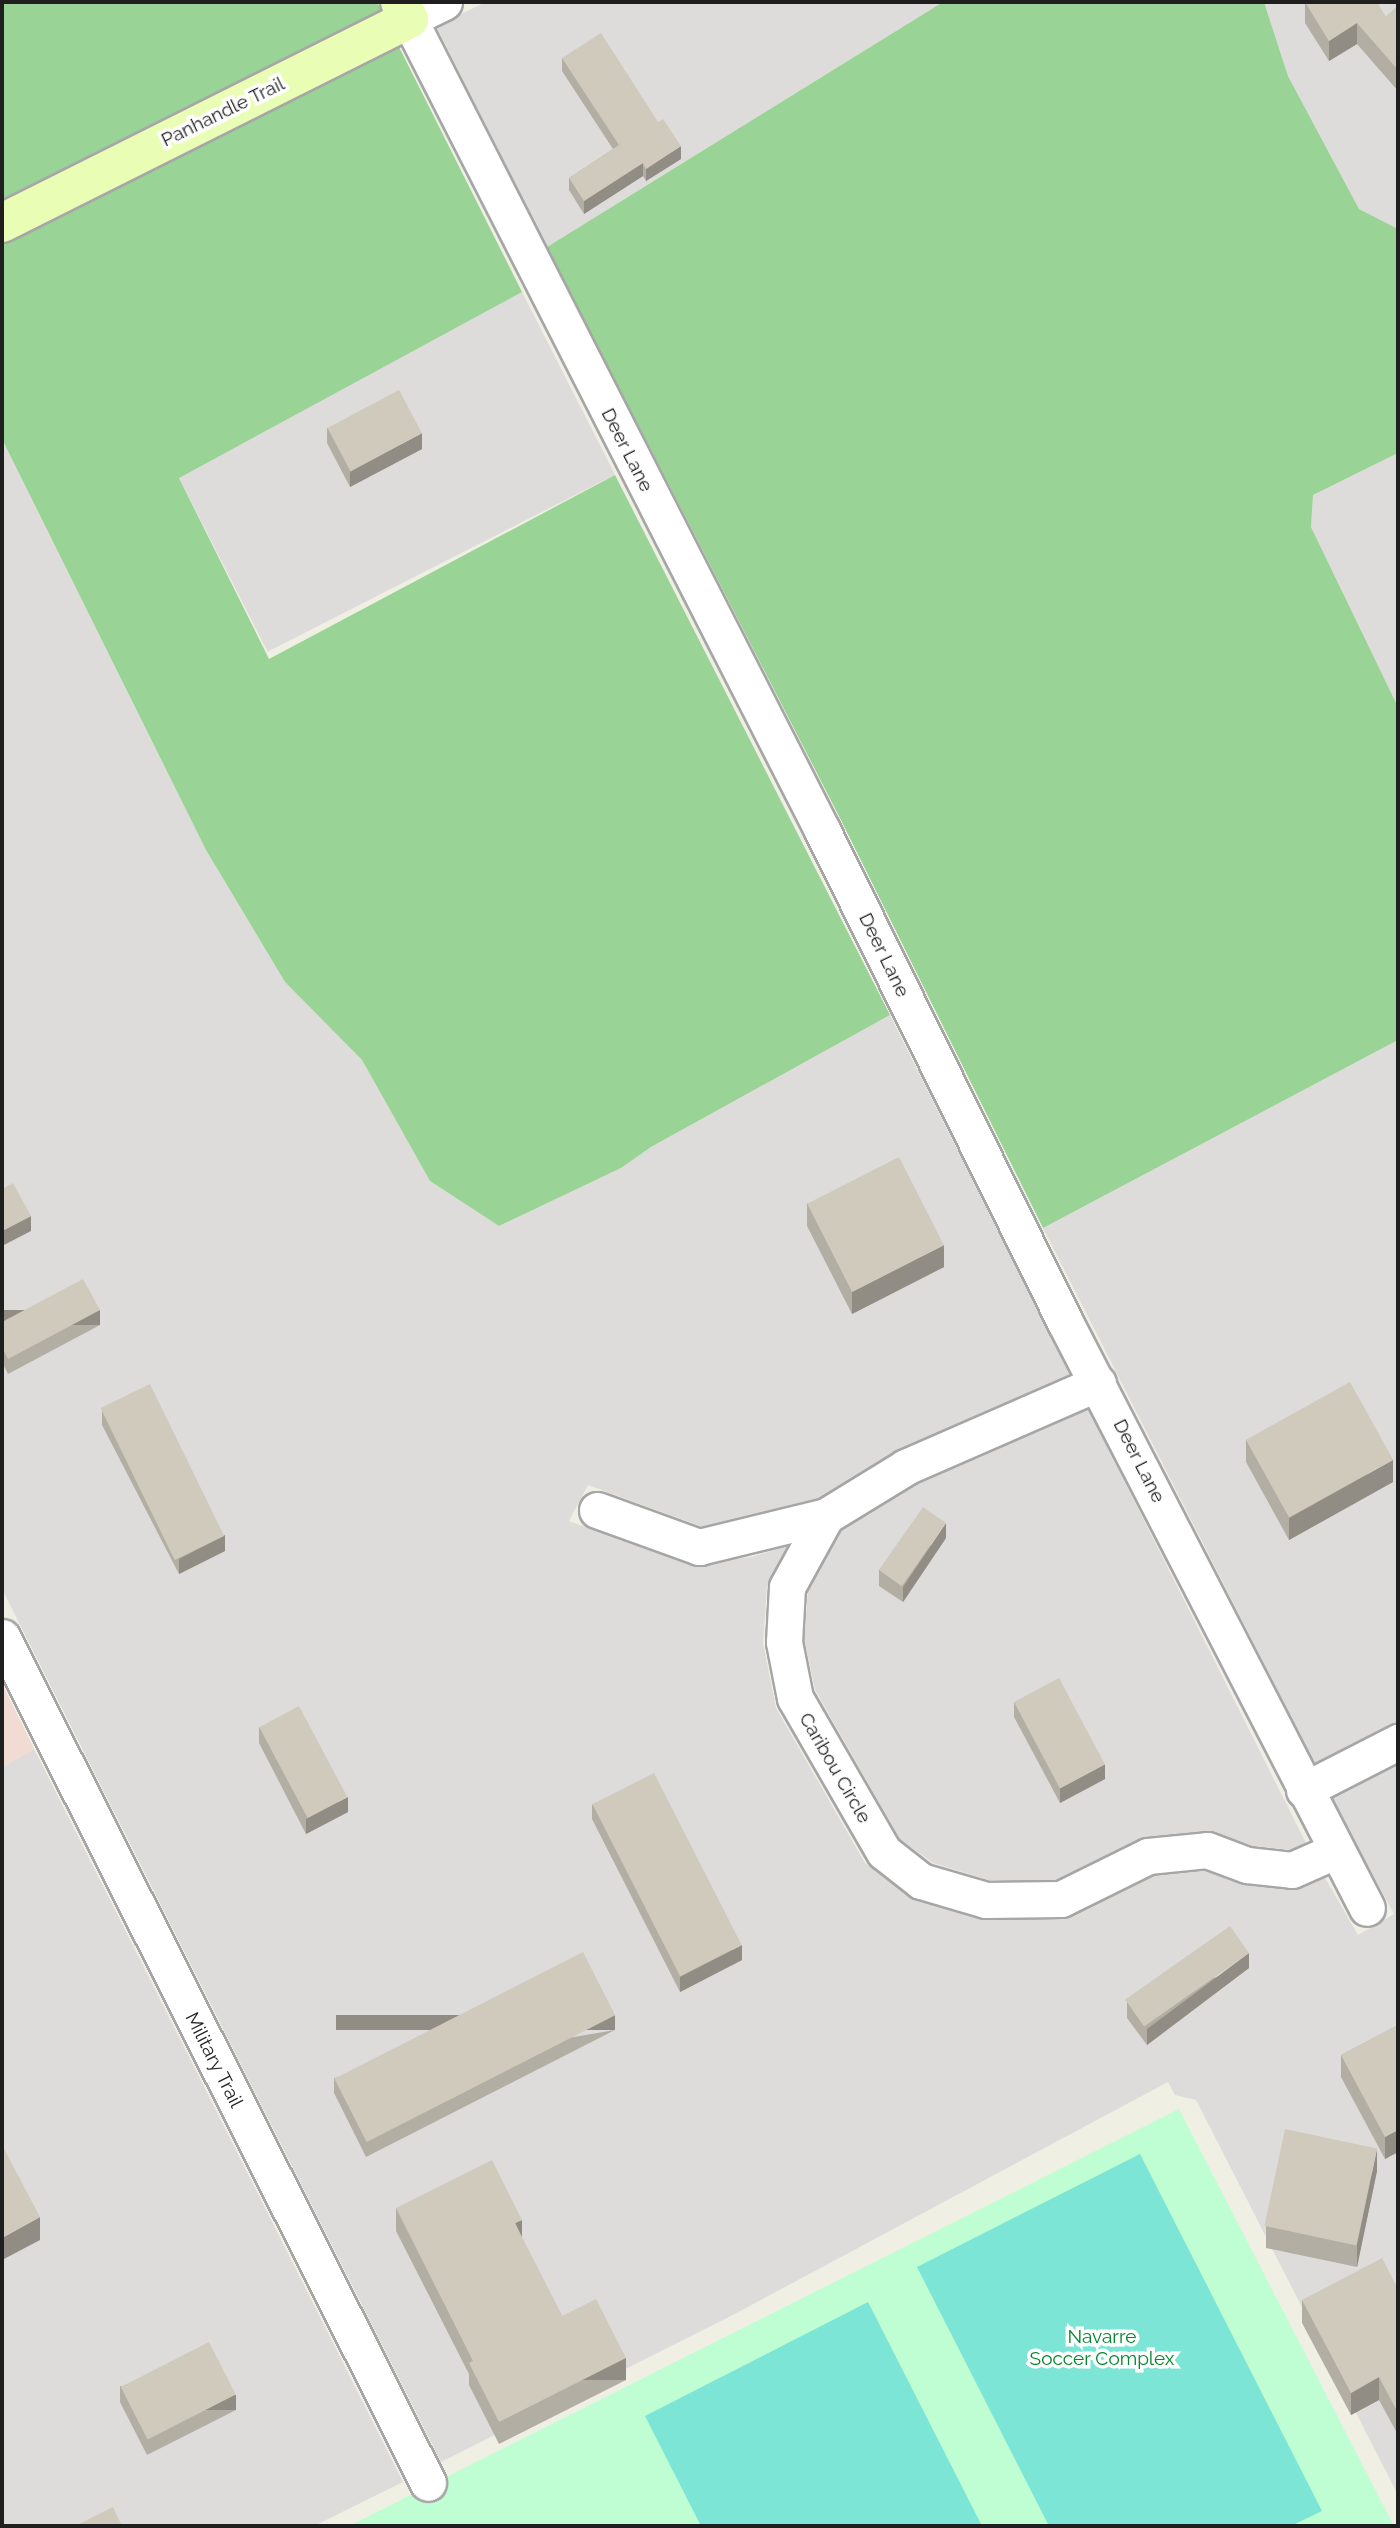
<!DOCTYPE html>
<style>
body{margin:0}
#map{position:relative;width:1400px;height:2528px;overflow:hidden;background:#f0efe4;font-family:Raleway,sans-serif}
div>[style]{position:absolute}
.residential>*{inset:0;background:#dddcdb;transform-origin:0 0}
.commercial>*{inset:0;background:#f2dbd2}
.forest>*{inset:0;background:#99d395}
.park>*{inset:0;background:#befed2}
.pitch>*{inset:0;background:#7ce5d5}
.roads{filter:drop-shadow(2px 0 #a6a6a6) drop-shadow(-2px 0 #a6a6a6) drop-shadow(0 2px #a6a6a6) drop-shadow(0 -2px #a6a6a6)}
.street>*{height:35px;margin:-17.5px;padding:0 17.5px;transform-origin:17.5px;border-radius:17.5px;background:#fff}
.secondary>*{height:38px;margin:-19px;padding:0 19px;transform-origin:19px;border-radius:19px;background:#e9feb4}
.wall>*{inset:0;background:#b3aea3}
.shaded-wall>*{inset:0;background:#928d84;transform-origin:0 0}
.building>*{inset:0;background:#d0cabd;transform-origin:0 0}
span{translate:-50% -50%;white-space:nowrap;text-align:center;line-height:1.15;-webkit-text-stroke:7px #fff;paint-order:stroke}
.street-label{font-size:19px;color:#1f1f1f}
.park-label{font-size:19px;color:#03862c}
.frame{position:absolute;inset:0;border:4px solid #1f1f1f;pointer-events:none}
</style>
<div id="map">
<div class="residential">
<div style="clip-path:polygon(486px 2px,943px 2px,547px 247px,436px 26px)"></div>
<div style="clip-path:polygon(1264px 2px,1398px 2px,1398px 229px,1359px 209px,1288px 76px)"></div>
<div style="left:522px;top:292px;width:205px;height:390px;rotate:63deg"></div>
<div style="clip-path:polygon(2px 439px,206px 850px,285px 982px,362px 1060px,430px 1181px,499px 1226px,621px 1168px,651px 1147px,890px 1015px,1070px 1375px,900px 1451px,819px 1498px,703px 1527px,588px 1485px,569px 1521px,690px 1565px,751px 1557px,788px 1546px,767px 1587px,763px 1643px,776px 1708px,865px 1863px,913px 1899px,984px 1919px,1059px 1918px,1152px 1874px,1202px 1869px,1243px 1884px,1288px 1888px,1324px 1876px,1358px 1935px,1394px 1914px,1331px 1797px,1398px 1763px,1398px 2495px,1196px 2100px,1175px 2095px,1168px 2082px,729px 2317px,441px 2462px,2px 1589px)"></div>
<div style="clip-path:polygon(1398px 453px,1398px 707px,1311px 527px,1313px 495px)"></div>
<div style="clip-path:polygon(1398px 1040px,1398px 1722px,1315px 1764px,1043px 1228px)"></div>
<div style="clip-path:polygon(1087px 1407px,1306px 1843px,1291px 1850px,1254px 1846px,1208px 1831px,1148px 1837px,1058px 1880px,992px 1881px,933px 1863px,900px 1839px,815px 1690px,804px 1639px,808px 1589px,840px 1531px,915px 1484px)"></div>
<div style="clip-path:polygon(34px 1749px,403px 2482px,314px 2526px,2px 2526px,2px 1767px)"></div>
</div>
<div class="commercial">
<div style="clip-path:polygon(2px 1684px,34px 1749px,2px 1767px)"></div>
</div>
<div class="forest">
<div style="clip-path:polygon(2px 2px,377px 2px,382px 12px,2px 202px)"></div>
<div style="clip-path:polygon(943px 2px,1264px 2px,1288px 76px,1359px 209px,1398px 229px,1398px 453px,1313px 495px,1311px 527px,1398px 707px,1398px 1040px,1043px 1228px,841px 820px,547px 247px)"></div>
<div style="clip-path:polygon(398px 45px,522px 292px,179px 478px,269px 659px,615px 475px,890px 1015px,651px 1147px,621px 1168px,499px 1226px,430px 1181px,362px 1060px,285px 982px,206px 850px,2px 439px,2px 243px)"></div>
</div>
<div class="park">
<div style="clip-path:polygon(1179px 2109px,1394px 2526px,349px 2526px)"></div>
</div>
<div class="pitch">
<div style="clip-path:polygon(1140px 2154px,1322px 2511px,1291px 2526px,1049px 2526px,917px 2267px)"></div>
<div style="clip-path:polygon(868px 2302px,982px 2526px,701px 2526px,645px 2416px)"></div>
</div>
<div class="roads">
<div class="street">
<div style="left:444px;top:2px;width:39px;rotate:154deg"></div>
<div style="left:409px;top:19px;width:910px;rotate:63.01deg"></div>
<div style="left:822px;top:830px;width:549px;rotate:63.72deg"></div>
<div style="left:1065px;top:1322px;width:659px;rotate:62.74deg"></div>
<div style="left:1098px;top:1383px;width:210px;rotate:156.4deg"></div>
<div style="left:906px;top:1467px;width:94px;rotate:148.5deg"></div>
<div style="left:826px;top:1516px;width:81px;rotate:118.8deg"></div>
<div style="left:787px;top:1587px;width:55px;rotate:93.1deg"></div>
<div style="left:784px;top:1642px;width:57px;rotate:78.9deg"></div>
<div style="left:795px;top:1698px;width:178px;rotate:60deg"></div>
<div style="left:884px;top:1852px;width:47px;rotate:38.1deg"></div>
<div style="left:921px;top:1881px;width:68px;rotate:16.3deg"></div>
<div style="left:986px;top:1900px;width:75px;rotate:-0.8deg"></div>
<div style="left:1061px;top:1899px;width:97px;rotate:-26.3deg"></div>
<div style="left:1148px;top:1856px;width:59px;rotate:-5.8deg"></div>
<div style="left:1207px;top:1850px;width:43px;rotate:20.6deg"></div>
<div style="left:1247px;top:1865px;width:45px;rotate:6.3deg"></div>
<div style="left:1292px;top:1870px;width:47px;rotate:-23.8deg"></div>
<div style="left:597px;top:1510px;width:109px;rotate:19.9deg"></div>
<div style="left:699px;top:1547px;width:131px;rotate:-13.7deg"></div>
<div style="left:2px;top:1637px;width:947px;rotate:63.27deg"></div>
<div style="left:1304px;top:1790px;width:106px;rotate:-27.1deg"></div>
</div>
<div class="secondary">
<div style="left:2px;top:223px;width:455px;rotate:-26.6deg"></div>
<div style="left:409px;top:19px;width:19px;rotate:-118deg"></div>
</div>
</div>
<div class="wall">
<div style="clip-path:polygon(1305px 2px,1386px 17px,1398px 6px,1398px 91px,1357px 44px,1329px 61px,1305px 23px)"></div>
<div style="clip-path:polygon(562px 58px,681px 159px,646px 181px,643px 176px,584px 214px,569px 190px,569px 178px,613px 149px,562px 71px)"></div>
<div style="clip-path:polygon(327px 428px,422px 449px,350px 487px,327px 443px)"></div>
<div style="clip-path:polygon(807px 1203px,944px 1267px,852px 1314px,807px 1226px)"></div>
<div style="clip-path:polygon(2px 1322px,100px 1325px,8px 1374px,2px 1362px)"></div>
<div style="clip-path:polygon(102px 1410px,225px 1551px,179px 1574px,102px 1425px)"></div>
<div style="clip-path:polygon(1246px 1440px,1393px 1482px,1289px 1540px,1246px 1462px)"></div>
<div style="clip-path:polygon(946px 1538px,903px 1602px,879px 1586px,879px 1570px)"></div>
<div style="clip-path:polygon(1014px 1702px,1105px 1779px,1060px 1803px,1014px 1717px)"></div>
<div style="clip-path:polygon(259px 1727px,348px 1812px,306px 1834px,259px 1743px)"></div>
<div style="clip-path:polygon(592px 1804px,742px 1960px,680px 1992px,592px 1819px)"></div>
<div style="clip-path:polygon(1249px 1968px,1147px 2045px,1127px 2018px,1127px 2002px)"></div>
<div style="clip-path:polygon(1398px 2025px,1398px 2152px,1385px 2159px,1341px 2077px,1341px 2055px)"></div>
<div style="clip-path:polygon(615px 2030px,366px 2157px,334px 2093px,334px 2078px)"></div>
<div style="clip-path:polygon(1377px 2171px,1357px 2267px,1266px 2248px,1266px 2226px)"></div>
<div style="clip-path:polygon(396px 2208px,522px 2238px,562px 2316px,626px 2380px,499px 2444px,469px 2385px,469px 2374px,396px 2231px)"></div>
<div style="clip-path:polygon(1398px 2289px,1398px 2435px,1379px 2400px,1351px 2415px,1302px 2323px,1302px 2300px)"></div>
<div style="clip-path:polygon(120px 2386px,236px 2410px,147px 2455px,120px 2402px)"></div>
</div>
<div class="shaded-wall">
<div style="clip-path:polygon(1357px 23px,1357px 44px,1329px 61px,1329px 41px)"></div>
<div style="clip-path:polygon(681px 146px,681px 159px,646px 181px,646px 169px)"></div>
<div style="clip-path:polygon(643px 163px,643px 176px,584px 214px,584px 201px)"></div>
<div style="clip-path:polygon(422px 433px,422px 449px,350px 487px,350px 472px)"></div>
<div style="clip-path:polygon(31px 1216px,31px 1231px,2px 1246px,2px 1231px)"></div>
<div style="clip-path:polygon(944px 1245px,944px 1267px,852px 1314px,852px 1292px)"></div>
<div style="left:100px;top:1310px;width:15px;height:104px;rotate:90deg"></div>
<div style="clip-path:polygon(1393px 1460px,1393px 1482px,1289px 1540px,1289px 1518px)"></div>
<div style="clip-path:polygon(946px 1523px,946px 1538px,903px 1602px,903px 1587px)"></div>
<div style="clip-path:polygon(225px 1535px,225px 1551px,179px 1574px,179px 1559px)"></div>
<div style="clip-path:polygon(1105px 1764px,1105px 1779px,1060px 1803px,1060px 1788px)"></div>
<div style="clip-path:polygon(348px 1797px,348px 1812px,306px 1834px,306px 1819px)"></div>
<div style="clip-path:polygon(742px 1945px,742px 1960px,680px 1992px,680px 1977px)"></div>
<div style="clip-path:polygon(1249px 1953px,1249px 1968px,1147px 2045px,1147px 2029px)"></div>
<div style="left:615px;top:2015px;width:15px;height:279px;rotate:90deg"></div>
<div style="clip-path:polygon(1398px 2130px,1398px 2152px,1385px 2159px,1385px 2137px)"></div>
<div style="clip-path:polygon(1377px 2149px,1377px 2171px,1357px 2267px,1357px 2245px)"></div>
<div style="clip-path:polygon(40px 2217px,40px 2240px,2px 2260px,2px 2238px)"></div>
<div style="clip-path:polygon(522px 2220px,522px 2242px,515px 2223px)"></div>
<div style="left:626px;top:2358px;width:22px;height:142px;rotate:90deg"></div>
<div style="clip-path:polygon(1379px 2377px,1379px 2400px,1351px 2415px,1351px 2393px)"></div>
<div style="left:236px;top:2395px;width:15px;height:100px;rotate:90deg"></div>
</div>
<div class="building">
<div style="clip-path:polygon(1305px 2px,1377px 2px,1386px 17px,1398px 6px,1398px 70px,1357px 23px,1329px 41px)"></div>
<div style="clip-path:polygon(601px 33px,658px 122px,663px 119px,681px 146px,646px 169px,643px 163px,584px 201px,569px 178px,619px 145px,562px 58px)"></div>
<div style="left:399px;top:390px;width:49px;height:81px;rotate:62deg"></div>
<div style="left:899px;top:1157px;width:99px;height:103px;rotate:63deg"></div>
<div style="clip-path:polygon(13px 1183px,31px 1216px,2px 1231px,2px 1189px)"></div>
<div style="clip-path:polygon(83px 1279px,100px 1310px,8px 1359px,2px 1347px,2px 1322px)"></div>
<div style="left:1350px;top:1382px;width:89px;height:119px;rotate:61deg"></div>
<div style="left:150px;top:1384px;width:169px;height:55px;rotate:64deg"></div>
<div style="left:923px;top:1507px;width:28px;height:77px;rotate:35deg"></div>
<div style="left:1059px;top:1678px;width:98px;height:51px;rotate:62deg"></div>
<div style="left:299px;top:1706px;width:103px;height:45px;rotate:62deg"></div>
<div style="left:654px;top:1773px;width:193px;height:69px;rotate:63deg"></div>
<div style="left:1230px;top:1926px;width:33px;height:128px;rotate:55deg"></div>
<div style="left:583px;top:1952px;width:71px;height:279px;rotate:63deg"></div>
<div style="clip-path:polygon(1398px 2025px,1398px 2130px,1385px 2137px,1341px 2055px)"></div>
<div style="left:1285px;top:2129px;width:94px;height:99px;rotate:12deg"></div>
<div style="clip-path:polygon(2px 2145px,40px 2217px,2px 2238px)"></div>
<div style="clip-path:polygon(492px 2160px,522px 2220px,515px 2223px,562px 2316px,596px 2299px,626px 2358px,499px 2422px,469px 2363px,473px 2361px,396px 2208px)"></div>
<div style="clip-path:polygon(1382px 2258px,1398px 2289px,1398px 2413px,1379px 2377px,1351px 2393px,1302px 2300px)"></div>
<div style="left:209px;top:2342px;width:59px;height:99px;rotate:63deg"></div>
<div style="clip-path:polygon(113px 2507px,122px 2526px,75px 2526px)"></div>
</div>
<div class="street-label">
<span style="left:223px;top:112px;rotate:-26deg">Panhandle Trail</span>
<span style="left:627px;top:450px;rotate:63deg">Deer Lane</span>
<span style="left:884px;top:955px;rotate:64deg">Deer Lane</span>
<span style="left:1139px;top:1461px;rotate:63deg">Deer Lane</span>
<span style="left:835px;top:1768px;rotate:60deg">Caribou Circle</span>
<span style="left:214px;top:2060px;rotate:63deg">Military Trail</span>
</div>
<div class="park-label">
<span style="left:1102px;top:2348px">Navarre<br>Soccer Complex</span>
</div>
<div class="frame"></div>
</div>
